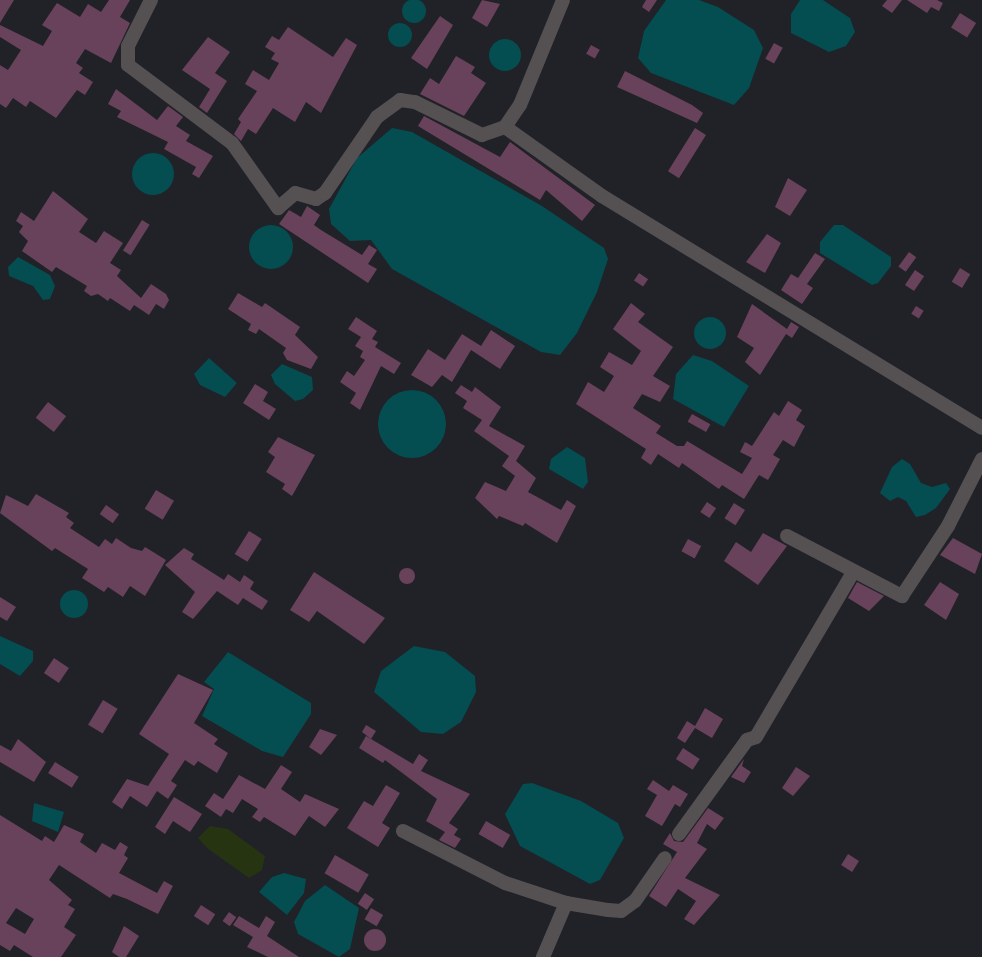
<!DOCTYPE html>
<style>
body{margin:0}
#map{position:relative;width:982px;height:957px;overflow:hidden;background:#212128;font-family:Cabin,sans-serif}
div>[style]{position:absolute}
.green>*{inset:0;background:#263412}
.water>*{inset:0;background:#044d50}
.round{border-radius:50%}
.building>*{inset:0;background:#68425a;transform-origin:0 0}
.street>*{height:14px;margin:-7px;padding:0 7px;transform-origin:7px;border-radius:7px;background:#555051}
span{translate:-50% -50%;white-space:nowrap;text-align:center;line-height:1.15;-webkit-text-stroke:5px #18171f;paint-order:stroke}
</style>
<div id="map">
<div class="green">
<div style="clip-path:polygon(210px 826px,228px 829px,265px 856px,262px 870px,249px 878px,207px 848px,198px 838px)"></div>
</div>
<div class="water">
<div class="round" style="left:402px;top:-1px;width:24px;height:24px"></div>
<div style="clip-path:polygon(666px 0,699px 0,718px 7px,754px 30px,763px 48px,749px 88px,734px 105px,651px 73px,638px 58px,644px 31px)"></div>
<div style="clip-path:polygon(800px 0,823px 0,850px 18px,855px 32px,846px 46px,829px 52px,791px 33px,791px 14px)"></div>
<div class="round" style="left:388px;top:23px;width:24px;height:24px"></div>
<div class="round" style="left:489px;top:39px;width:32px;height:32px"></div>
<div style="clip-path:polygon(392px 128px,412px 132px,542px 206px,604px 248px,608px 259px,597px 292px,577px 333px,560px 355px,541px 352px,392px 269px,371px 240px,350px 241px,331px 224px,329px 209px,357px 158px)"></div>
<div class="round" style="left:132px;top:153px;width:42px;height:42px"></div>
<div class="round" style="left:249px;top:225px;width:44px;height:44px"></div>
<div style="clip-path:polygon(834px 225px,843px 225px,891px 257px,891px 266px,878px 283px,872px 285px,820px 253px,820px 242px)"></div>
<div style="clip-path:polygon(18px 257px,50px 275px,55px 286px,50px 299px,43px 300px,33px 286px,9px 276px,8px 267px)"></div>
<div class="round" style="left:694px;top:317px;width:32px;height:32px"></div>
<div style="clip-path:polygon(693px 355px,712px 361px,749px 386px,724px 427px,673px 399px,676px 374px)"></div>
<div style="clip-path:polygon(209px 358px,237px 383px,225px 397px,200px 385px,194px 374px)"></div>
<div style="clip-path:polygon(282px 364px,312px 377px,313px 390px,303px 399px,295px 401px,275px 384px,271px 375px)"></div>
<div class="round" style="left:378px;top:390px;width:68px;height:68px"></div>
<div style="clip-path:polygon(567px 447px,585px 458px,588px 482px,583px 489px,549px 469px,551px 459px)"></div>
<div style="clip-path:polygon(902px 459px,910px 464px,921px 483px,932px 487px,946px 483px,950px 489px,936px 508px,925px 515px,916px 517px,906px 501px,898px 497px,890px 501px,880px 493px,892px 467px)"></div>
<div class="round" style="left:60px;top:590px;width:28px;height:28px"></div>
<div style="clip-path:polygon(0 636px,33px 651px,33px 661px,20px 676px,0 664px)"></div>
<div style="clip-path:polygon(414px 646px,445px 652px,475px 676px,476px 692px,461px 722px,443px 734px,421px 732px,374px 692px,381px 671px)"></div>
<div style="clip-path:polygon(228px 652px,311px 703px,311px 714px,283px 757px,262px 751px,202px 716px,214px 689px,204px 682px)"></div>
<div style="clip-path:polygon(532px 783px,581px 801px,618px 823px,624px 838px,600px 880px,590px 884px,520px 846px,505px 814px,523px 784px)"></div>
<div style="clip-path:polygon(34px 803px,64px 812px,58px 832px,32px 821px)"></div>
<div style="clip-path:polygon(284px 873px,306px 879px,304px 893px,287px 915px,259px 892px,272px 877px)"></div>
<div style="clip-path:polygon(325px 885px,359px 908px,350px 949px,339px 957px,298px 934px,294px 922px,305px 901px)"></div>
</div>
<div class="building">
<div style="clip-path:polygon(0 0,14px 0,0 23px)"></div>
<div style="clip-path:polygon(109px 0,130px 0,120px 17px,130px 23px,111px 63px,85px 49px,76px 63px,83px 68px,79px 73px,93px 82px,85px 95px,77px 90px,56px 118px,30px 101px,26px 107px,13px 98px,6px 108px,0 104px,0 65px,8px 70px,21px 50px,0 37px,0 25px,43px 46px,52px 31px,42px 25px,57px 3px,80px 17px,88px 4px,101px 12px)"></div>
<div style="clip-path:polygon(482px 0,500px 4px,487px 27px,472px 18px)"></div>
<div style="clip-path:polygon(646px 0,657px 0,649px 12px,642px 7px)"></div>
<div style="clip-path:polygon(887px 0,902px 0,892px 13px,882px 6px)"></div>
<div style="clip-path:polygon(907px 0,937px 0,943px 3px,939px 11px,931px 7px,927px 13px)"></div>
<div style="left:960px;top:13px;width:19px;height:17px;rotate:32deg"></div>
<div style="clip-path:polygon(440px 16px,453px 25px,427px 69px,411px 58px)"></div>
<div style="clip-path:polygon(288px 27px,333px 57px,346px 38px,357px 45px,321px 113px,306px 102px,295px 122px,273px 108px,256px 134px,248px 129px,241px 141px,234px 134px,241px 122px,238px 119px,257px 91px,245px 84px,253px 70px,269px 80px,279px 63px,271px 59px,275px 53px,265px 47px,272px 36px,279px 40px)"></div>
<div style="clip-path:polygon(208px 37px,230px 52px,215px 73px,227px 81px,207px 113px,199px 107px,210px 89px,182px 70px)"></div>
<div style="left:774px;top:43px;width:10px;height:18px;rotate:29deg"></div>
<div style="left:591px;top:45px;width:10px;height:10px;rotate:29deg"></div>
<div style="clip-path:polygon(456px 56px,475px 67px,471px 73px,486px 83px,464px 116px,420px 94px,430px 78px,439px 84px)"></div>
<div style="clip-path:polygon(625px 71px,692px 105px,703px 113px,697px 123px,617px 87px)"></div>
<div style="clip-path:polygon(116px 89px,157px 120px,168px 106px,183px 117px,176px 126px,190px 135px,186px 141px,213px 156px,199px 178px,192px 174px,196px 167px,164px 149px,168px 142px,117px 117px,121px 111px,108px 104px)"></div>
<div style="clip-path:polygon(424px 116px,500px 157px,510px 142px,595px 205px,582px 221px,546px 190px,540px 200px,418px 126px)"></div>
<div style="left:695px;top:128px;width:13px;height:51px;rotate:32deg"></div>
<div style="clip-path:polygon(788px 178px,807px 190px,790px 216px,775px 207px)"></div>
<div style="clip-path:polygon(53px 191px,88px 219px,79px 232px,96px 243px,104px 231px,123px 243px,110px 263px,121px 270px,117px 276px,141px 298px,151px 284px,166px 294px,169px 300px,164px 309px,156px 304px,149px 315px,134px 305px,130px 311px,110px 298px,108px 301px,98px 294px,91px 296px,84px 291px,87px 286px,56px 267px,52px 272px,22px 251px,28px 241px,19px 232px,23px 226px,16px 221px,21px 212px,34px 221px)"></div>
<div style="clip-path:polygon(307px 206px,320px 215px,314px 225px,321px 230px,362px 255px,369px 245px,377px 250px,368px 264px,377px 269px,368px 283px,279px 224px,289px 210px,301px 217px)"></div>
<div style="left:142px;top:220px;width:9px;height:36px;rotate:32deg"></div>
<div style="clip-path:polygon(767px 234px,781px 243px,765px 273px,746px 262px)"></div>
<div style="left:909px;top:252px;width:9px;height:18px;rotate:36deg"></div>
<div style="clip-path:polygon(815px 253px,825px 259px,807px 284px,813px 288px,802px 304px,781px 290px,791px 274px,798px 278px)"></div>
<div style="left:960px;top:268px;width:12px;height:16px;rotate:31deg"></div>
<div style="left:915px;top:270px;width:11px;height:18px;rotate:34deg"></div>
<div style="left:639px;top:273px;width:11px;height:9px;rotate:34deg"></div>
<div style="clip-path:polygon(238px 293px,262px 307px,265px 303px,300px 327px,295px 335px,318px 357px,311px 369px,287px 360px,283px 353px,286px 348px,259px 329px,256px 334px,248px 330px,251px 324px,228px 309px)"></div>
<div style="clip-path:polygon(631px 303px,645px 314px,638px 322px,673px 347px,653px 376px,670px 386px,660px 402px,642px 394px,633px 408px,661px 426px,656px 433px,677px 446px,684px 446px,687px 441px,742px 474px,752px 458px,740px 452px,745px 442px,752px 446px,774px 412px,779px 416px,788px 401px,802px 410px,796px 420px,805px 426px,794px 447px,783px 440px,773px 455px,780px 459px,768px 480px,759px 475px,744px 499px,722px 485px,719px 489px,682px 463px,679px 468px,658px 454px,651px 465px,641px 458px,646px 449px,576px 404px,588px 382px,604px 392px,614px 376px,600px 367px,609px 352px,632px 365px,641px 351px,613px 329px)"></div>
<div style="clip-path:polygon(752px 304px,787px 329px,791px 322px,799px 327px,792px 338px,786px 334px,760px 375px,745px 362px,754px 348px,737px 337px)"></div>
<div style="left:916px;top:306px;width:9px;height:9px;rotate:32deg"></div>
<div style="clip-path:polygon(356px 317px,377px 331px,372px 339px,378px 342px,375px 347px,401px 363px,394px 374px,381px 366px,360px 410px,350px 403px,356px 393px,340px 382px,347px 371px,354px 376px,365px 360px,360px 357px,363px 351px,355px 346px,361px 337px,348px 329px)"></div>
<div style="clip-path:polygon(491px 330px,515px 346px,500px 369px,471px 350px,452px 382px,442px 375px,432px 387px,411px 375px,428px 349px,445px 360px,462px 334px,481px 346px)"></div>
<div style="clip-path:polygon(255px 384px,268px 392px,263px 401px,276px 409px,269px 420px,243px 403px)"></div>
<div style="clip-path:polygon(461px 385px,472px 392px,475px 387px,501px 407px,489px 426px,525px 446px,516px 461px,536px 478px,528px 492px,561px 510px,567px 500px,576px 506px,557px 543px,525px 523px,523px 526px,499px 516px,497px 519px,475px 498px,485px 482px,506px 491px,515px 476px,502px 466px,509px 456px,474px 431px,482px 420px,463px 408px,467px 401px,455px 393px)"></div>
<div style="left:48px;top:402px;width:23px;height:20px;rotate:38deg"></div>
<div style="left:692px;top:414px;width:21px;height:9px;rotate:29deg"></div>
<div style="clip-path:polygon(278px 437px,315px 455px,292px 496px,282px 489px,285px 484px,266px 472px,275px 457px,268px 452px)"></div>
<div style="left:156px;top:490px;width:21px;height:22px;rotate:31deg"></div>
<div style="clip-path:polygon(36px 494px,69px 513px,66px 517px,74px 523px,70px 528px,99px 547px,105px 539px,112px 544px,116px 538px,131px 548px,142px 551px,145px 547px,166px 560px,145px 596px,130px 586px,123px 597px,108px 587px,104px 592px,82px 578px,88px 569px,55px 548px,52px 551px,0 513px,6px 495px,28px 506px)"></div>
<div style="left:707px;top:502px;width:11px;height:12px;rotate:34deg"></div>
<div style="left:734px;top:503px;width:13px;height:18px;rotate:32deg"></div>
<div style="left:106px;top:505px;width:16px;height:11px;rotate:35deg"></div>
<div style="left:249px;top:531px;width:15px;height:27px;rotate:32deg"></div>
<div style="clip-path:polygon(763px 533px,787px 546px,758px 585px,724px 561px,736px 542px,751px 552px)"></div>
<div style="clip-path:polygon(953px 538px,982px 554px,975px 574px,940px 555px)"></div>
<div style="left:688px;top:539px;width:15px;height:14px;rotate:28deg"></div>
<div style="clip-path:polygon(184px 548px,194px 554px,191px 559px,224px 580px,228px 574px,240px 582px,244px 575px,254px 582px,250px 589px,268px 601px,262px 610px,243px 598px,238px 605px,217px 591px,193px 619px,182px 612px,195px 592px,165px 565px)"></div>
<div class="round" style="left:399px;top:568px;width:16px;height:16px"></div>
<div style="clip-path:polygon(314px 572px,385px 618px,364px 644px,317px 611px,309px 622px,290px 610px)"></div>
<div style="clip-path:polygon(857px 582px,884px 596px,869px 611px,848px 598px)"></div>
<div style="clip-path:polygon(940px 582px,959px 594px,946px 620px,924px 605px)"></div>
<div style="clip-path:polygon(0 597px,16px 607px,7px 621px,0 617px)"></div>
<div style="left:54px;top:658px;width:18px;height:18px;rotate:34deg"></div>
<div style="clip-path:polygon(178px 674px,213px 690px,194px 723px,218px 739px,214px 744px,228px 753px,217px 773px,198px 761px,194px 766px,185px 760px,171px 781px,177px 785px,168px 799px,157px 791px,147px 807px,130px 796px,122px 809px,112px 802px,127px 779px,148px 786px,169px 754px,139px 734px)"></div>
<div style="left:103px;top:700px;width:17px;height:29px;rotate:31deg"></div>
<div style="clip-path:polygon(705px 708px,723px 719px,712px 738px,695px 728px,685px 743px,677px 738px,687px 721px,695px 726px)"></div>
<div style="clip-path:polygon(366px 725px,376px 731px,371px 739px,362px 732px)"></div>
<div style="clip-path:polygon(320px 729px,337px 735px,321px 755px,309px 747px)"></div>
<div style="clip-path:polygon(366px 736px,413px 764px,419px 754px,428px 760px,421px 771px,470px 794px,449px 823px,458px 829px,454px 835px,461px 839px,455px 848px,439px 840px,445px 832px,426px 821px,437px 799px,385px 760px,383px 763px,359px 748px)"></div>
<div style="clip-path:polygon(18px 739px,46px 762px,34px 782px,0 762px,0 745px,11px 751px)"></div>
<div style="left:683px;top:748px;width:20px;height:13px;rotate:33deg"></div>
<div style="clip-path:polygon(744px 759px,742px 766px,751px 772px,744px 783px,731px 777px)"></div>
<div style="left:55px;top:762px;width:28px;height:13px;rotate:32deg"></div>
<div style="clip-path:polygon(281px 765px,292px 772px,281px 789px,300px 802px,305px 794px,339px 809px,325px 827px,309px 816px,295px 836px,264px 817px,260px 822px,252px 817px,258px 809px,242px 799px,233px 813px,226px 809px,221px 817px,205px 806px,214px 793px,223px 799px,239px 775px,265px 789px)"></div>
<div style="clip-path:polygon(796px 767px,810px 776px,793px 796px,782px 788px)"></div>
<div style="clip-path:polygon(653px 780px,669px 791px,673px 785px,688px 794px,680px 807px,675px 804px,662px 826px,645px 816px,657px 795px,647px 789px)"></div>
<div style="clip-path:polygon(386px 785px,400px 793px,382px 823px,390px 828px,378px 847px,347px 828px,364px 801px,373px 806px)"></div>
<div style="clip-path:polygon(174px 797px,202px 814px,190px 832px,173px 821px,165px 834px,155px 827px)"></div>
<div style="clip-path:polygon(708px 808px,724px 818px,715px 830px,707px 824px,697px 843px,707px 849px,685px 878px,720px 895px,694px 925px,684px 919px,696px 901px,678px 889px,666px 907px,649px 896px,677px 852px,663px 844px,670px 833px,674px 841px,683px 842px)"></div>
<div style="clip-path:polygon(evenodd,0 815px,42px 841px,45px 836px,54px 842px,64px 825px,84px 834px,80px 842px,96px 853px,102px 843px,115px 850px,120px 842px,128px 847px,124px 855px,128px 858px,119px 873px,157px 893px,164px 881px,173px 886px,158px 914px,127px 899px,113px 894px,110px 898px,59px 865px,49px 880px,72px 900px,68px 905px,75px 909px,64px 927px,76px 935px,61px 957px,33px 957px,14px 945px,10px 951px,0 945px,0 815px,16px 908px,34px 919px,25px 934px,6px 923px,16px 908px)"></div>
<div style="left:486px;top:821px;width:28px;height:15px;rotate:30deg"></div>
<div style="left:848px;top:854px;width:13px;height:13px;rotate:32deg"></div>
<div style="left:335px;top:855px;width:39px;height:21px;rotate:30deg"></div>
<div style="left:365px;top:893px;width:11px;height:13px;rotate:34deg"></div>
<div style="left:201px;top:905px;width:17px;height:13px;rotate:33deg"></div>
<div style="left:371px;top:908px;width:14px;height:13px;rotate:30deg"></div>
<div style="left:229px;top:912px;width:9px;height:11px;rotate:36deg"></div>
<div style="clip-path:polygon(239px 916px,259px 928px,266px 916px,275px 922px,267px 936px,299px 957px,268px 957px,247px 947px,253px 937px,233px 925px)"></div>
<div style="clip-path:polygon(124px 926px,139px 936px,126px 957px,119px 957px,112px 952px)"></div>
<div class="round" style="left:364px;top:929px;width:22px;height:22px"></div>
</div>
<div class="street">
<div style="left:151px;top:0;width:51px;rotate:116.6deg"></div>
<div style="left:128px;top:46px;width:19px;rotate:90deg"></div>
<div style="left:128px;top:65px;width:130px;rotate:36.9deg"></div>
<div style="left:232px;top:143px;width:80px;rotate:54.7deg"></div>
<div style="left:278px;top:208px;width:23px;rotate:-41deg"></div>
<div style="left:295px;top:193px;width:22px;rotate:16deg"></div>
<div style="left:316px;top:199px;width:11px;rotate:-34deg"></div>
<div style="left:325px;top:193px;width:92px;rotate:-55.6deg"></div>
<div style="left:377px;top:117px;width:29px;rotate:-36deg"></div>
<div style="left:400px;top:100px;width:15px;rotate:8deg"></div>
<div style="left:415px;top:102px;width:75px;rotate:26.2deg"></div>
<div style="left:482px;top:135px;width:24px;rotate:-19deg"></div>
<div style="left:505px;top:127px;width:27px;rotate:-56deg"></div>
<div style="left:520px;top:105px;width:113px;rotate:-67.7deg"></div>
<div style="left:505px;top:127px;width:119px;rotate:35.4deg"></div>
<div style="left:602px;top:196px;width:445px;rotate:31.4deg"></div>
<div style="left:787px;top:536px;width:130px;rotate:27.6deg"></div>
<div style="left:902px;top:596px;width:84px;rotate:-56.7deg"></div>
<div style="left:948px;top:526px;width:75px;rotate:-63.1deg"></div>
<div style="left:403px;top:831px;width:114px;rotate:27deg"></div>
<div style="left:505px;top:883px;width:64px;rotate:18.2deg"></div>
<div style="left:566px;top:903px;width:43px;rotate:9.5deg"></div>
<div style="left:608px;top:910px;width:13px;rotate:4deg"></div>
<div style="left:621px;top:911px;width:17px;rotate:-36deg"></div>
<div style="left:635px;top:901px;width:52px;rotate:-55.1deg"></div>
<div style="left:679px;top:834px;width:116px;rotate:-54.1deg"></div>
<div style="left:747px;top:740px;width:9px;rotate:-18deg"></div>
<div style="left:756px;top:737px;width:191px;rotate:-59.5deg"></div>
<div style="left:543px;top:957px;width:59px;rotate:-66.9deg"></div>
</div>
</div>
